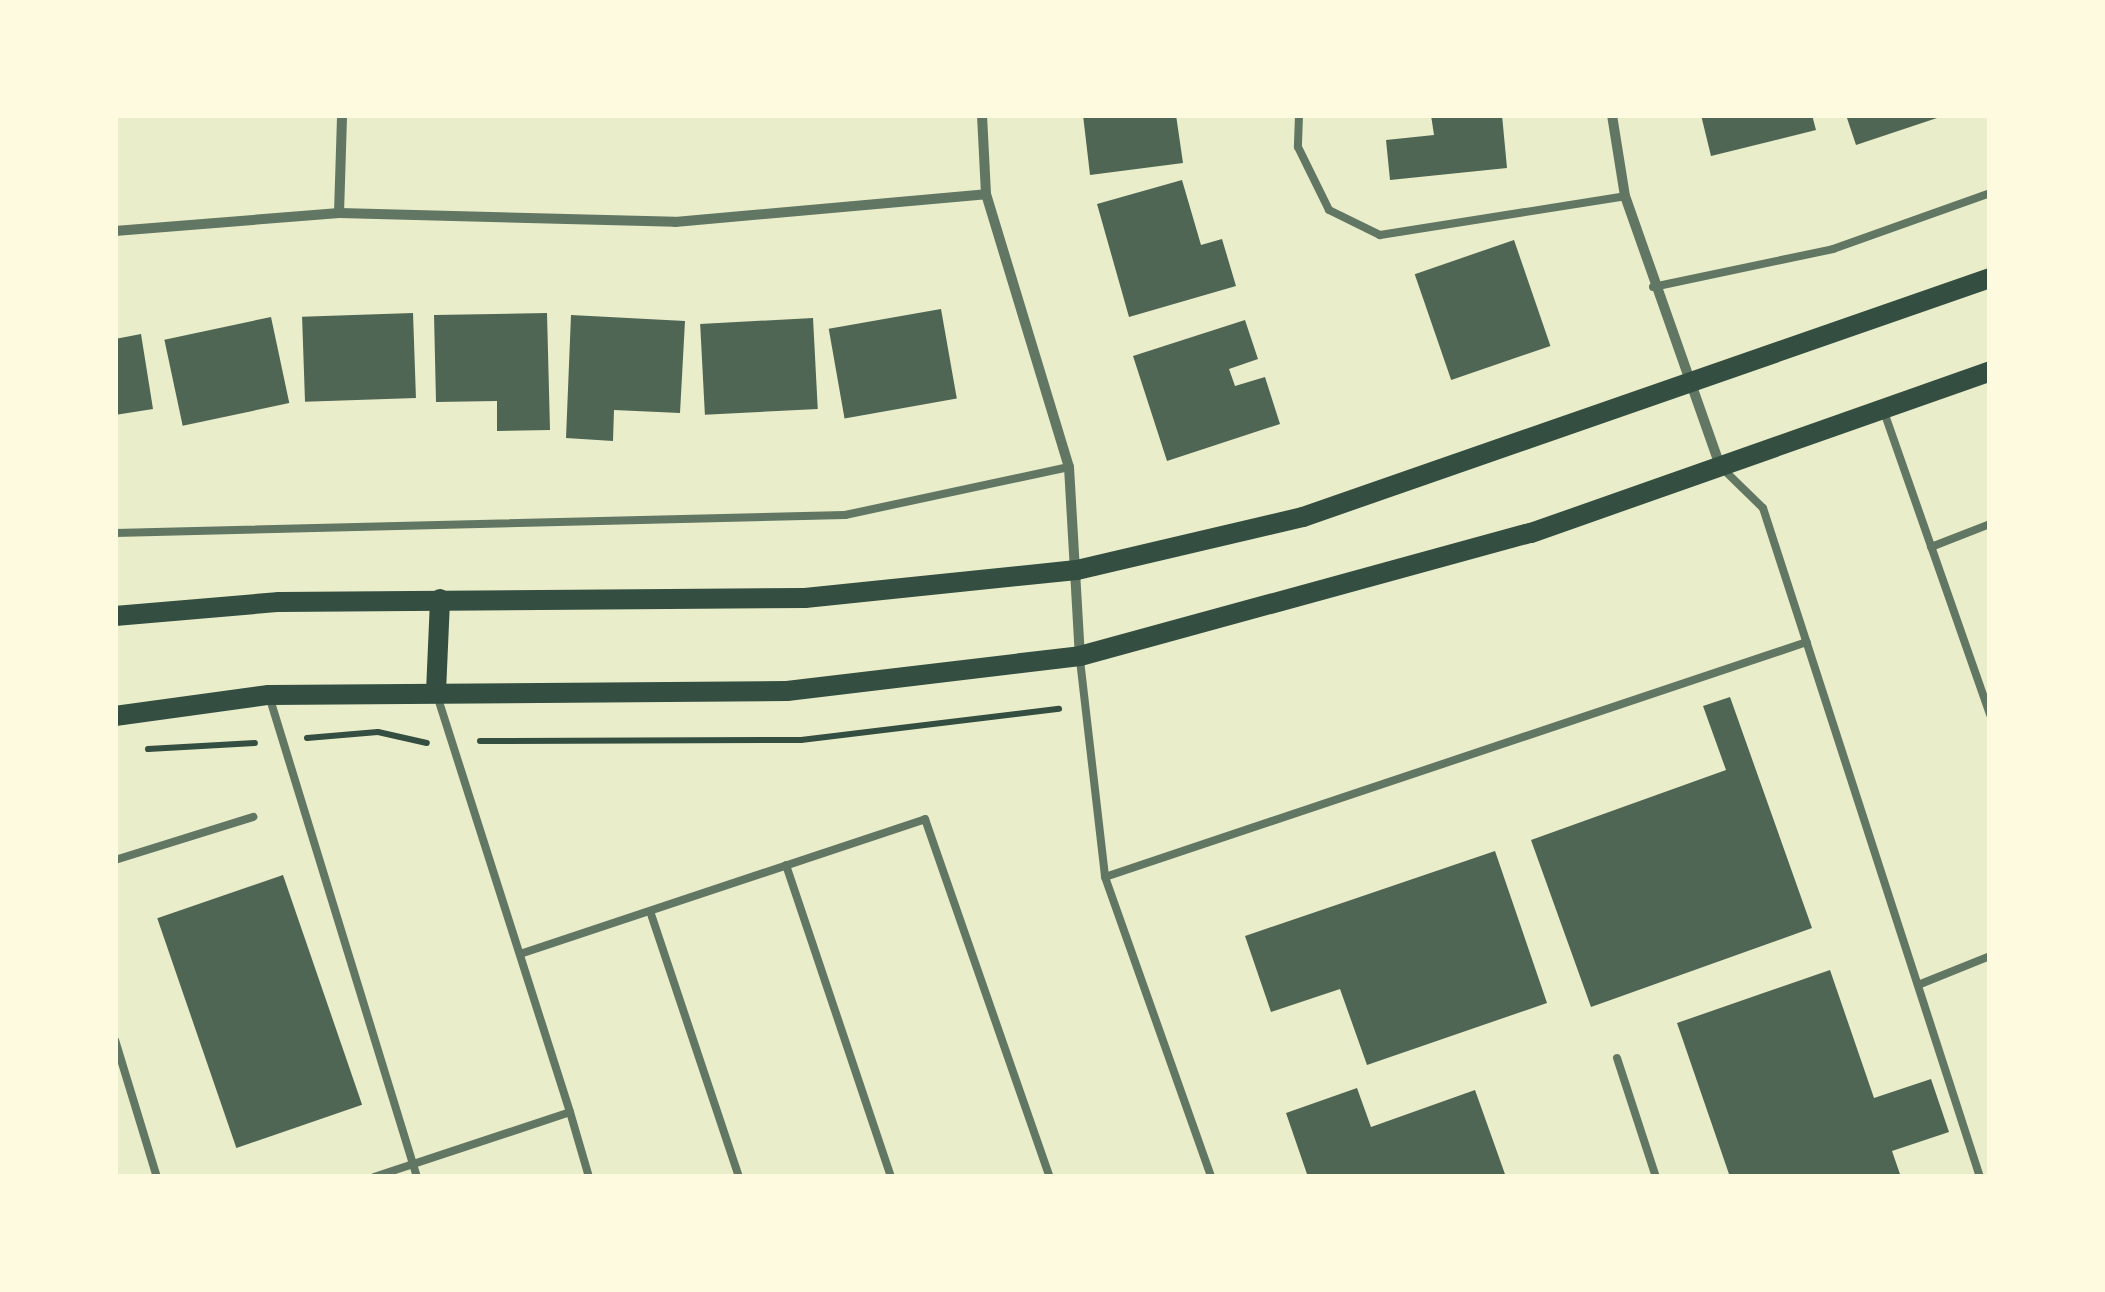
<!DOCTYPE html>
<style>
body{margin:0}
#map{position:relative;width:2105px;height:1292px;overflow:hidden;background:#e9edc9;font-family:"Alegreya Sans",sans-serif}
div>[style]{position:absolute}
.building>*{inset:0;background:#4f6655;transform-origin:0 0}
.path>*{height:6px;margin:-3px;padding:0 3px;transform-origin:3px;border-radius:3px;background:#344e41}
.service>*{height:8px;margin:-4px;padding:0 4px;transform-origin:4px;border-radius:4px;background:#617663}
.minor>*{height:10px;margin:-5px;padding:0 5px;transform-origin:5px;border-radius:5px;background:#617663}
.secondary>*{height:20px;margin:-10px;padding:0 10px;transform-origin:10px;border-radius:10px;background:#344e41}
span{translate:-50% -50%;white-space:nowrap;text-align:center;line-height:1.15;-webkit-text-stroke:8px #fefae0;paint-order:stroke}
.frame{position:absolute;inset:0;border:118px solid #fefae0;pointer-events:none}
</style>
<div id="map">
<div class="building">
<div style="clip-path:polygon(1083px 115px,1176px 115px,1183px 163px,1090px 175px)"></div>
<div style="clip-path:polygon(1431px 115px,1502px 115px,1507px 168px,1390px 180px,1386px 140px,1434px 135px)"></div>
<div style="clip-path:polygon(1701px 115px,1812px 115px,1816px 130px,1711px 156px)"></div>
<div style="clip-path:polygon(1846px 115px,1943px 115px,1943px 116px,1856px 145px)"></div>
<div style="clip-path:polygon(1182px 180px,1201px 245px,1222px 239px,1236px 286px,1129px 317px,1097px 204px)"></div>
<div style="left:1514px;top:240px;width:112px;height:105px;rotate:71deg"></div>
<div style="left:941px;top:309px;width:91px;height:114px;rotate:80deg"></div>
<div style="left:413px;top:313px;width:85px;height:111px;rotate:88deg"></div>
<div style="clip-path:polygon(547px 313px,550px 430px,497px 431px,497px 401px,436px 402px,434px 315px)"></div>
<div style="clip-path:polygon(571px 315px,685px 321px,680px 413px,614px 410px,613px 441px,566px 438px)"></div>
<div style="left:271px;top:317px;width:88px;height:109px;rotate:78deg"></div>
<div style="left:813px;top:318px;width:91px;height:113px;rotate:87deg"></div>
<div style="clip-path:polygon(1245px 320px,1258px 359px,1229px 369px,1235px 386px,1265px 377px,1280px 424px,1167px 461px,1133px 356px)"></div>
<div style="clip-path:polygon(141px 334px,153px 409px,115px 415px,115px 339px)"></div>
<div style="clip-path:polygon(1730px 697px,1812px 928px,1591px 1007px,1531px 840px,1726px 770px,1703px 706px)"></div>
<div style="clip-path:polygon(1495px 851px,1547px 1003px,1367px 1065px,1340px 989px,1271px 1012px,1245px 936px)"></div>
<div style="left:283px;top:875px;width:243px;height:133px;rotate:71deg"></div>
<div style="clip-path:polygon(1830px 970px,1874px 1098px,1931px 1079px,1949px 1132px,1892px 1151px,1901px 1177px,1730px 1177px,1677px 1023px)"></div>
<div style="clip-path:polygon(1357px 1088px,1371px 1127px,1475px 1090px,1506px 1177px,1308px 1177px,1286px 1113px)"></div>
</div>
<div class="path">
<div style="left:307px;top:738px;width:71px;rotate:-4.8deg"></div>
<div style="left:378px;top:732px;width:50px;rotate:12.7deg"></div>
<div style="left:480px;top:741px;width:321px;rotate:-0.2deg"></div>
<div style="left:801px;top:740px;width:260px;rotate:-6.9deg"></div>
<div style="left:148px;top:749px;width:107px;rotate:-3.2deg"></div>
</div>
<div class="service">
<div style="left:1299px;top:115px;width:32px;rotate:92deg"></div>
<div style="left:1298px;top:147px;width:70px;rotate:63.8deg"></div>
<div style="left:1329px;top:210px;width:57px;rotate:26.1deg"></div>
<div style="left:1380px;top:235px;width:248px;rotate:-9deg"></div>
<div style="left:1653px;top:287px;width:184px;rotate:-11.9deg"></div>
<div style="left:1833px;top:249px;width:167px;rotate:-19.6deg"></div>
<div style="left:1883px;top:409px;width:324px;rotate:70.7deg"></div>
<div style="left:1722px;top:468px;width:57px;rotate:44.3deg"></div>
<div style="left:1763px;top:508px;width:703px;rotate:72.03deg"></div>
<div style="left:115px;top:533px;width:730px;rotate:-1.41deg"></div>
<div style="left:845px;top:515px;width:229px;rotate:-12.1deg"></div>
<div style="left:1931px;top:547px;width:63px;rotate:-21.3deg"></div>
<div style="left:1080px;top:660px;width:218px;rotate:83.4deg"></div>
<div style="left:1105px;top:877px;width:318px;rotate:70.5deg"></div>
<div style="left:270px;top:699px;width:500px;rotate:72.91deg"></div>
<div style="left:115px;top:860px;width:145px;rotate:-17.3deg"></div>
<div style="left:786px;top:865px;width:329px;rotate:71.4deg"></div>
<div style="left:1105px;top:877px;width:740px;rotate:-18.51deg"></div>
<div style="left:650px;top:911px;width:280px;rotate:71.5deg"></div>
<div style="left:520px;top:954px;width:427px;rotate:-18.4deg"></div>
<div style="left:925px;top:819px;width:379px;rotate:70.8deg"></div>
<div style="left:1918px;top:985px;width:78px;rotate:-21.9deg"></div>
<div style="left:115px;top:1040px;width:143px;rotate:73deg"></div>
<div style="left:1617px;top:1058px;width:125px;rotate:71.9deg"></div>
<div style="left:570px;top:1112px;width:68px;rotate:73.7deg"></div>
<div style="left:374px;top:1177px;width:206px;rotate:-18.3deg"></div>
<div style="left:570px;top:1112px;width:435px;rotate:-107.7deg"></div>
</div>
<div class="minor">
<div style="left:982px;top:115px;width:79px;rotate:87.1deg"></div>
<div style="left:986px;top:194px;width:285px;rotate:73.1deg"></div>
<div style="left:1069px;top:467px;width:189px;rotate:86.7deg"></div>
<div style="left:1612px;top:115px;width:82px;rotate:80.9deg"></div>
<div style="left:1625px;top:196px;width:286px;rotate:70.6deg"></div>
<div style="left:339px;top:213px;width:98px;rotate:-88.2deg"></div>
<div style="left:115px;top:231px;width:225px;rotate:-4.6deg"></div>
<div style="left:339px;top:213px;width:336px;rotate:1.5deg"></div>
<div style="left:675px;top:222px;width:312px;rotate:-5.1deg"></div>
</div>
<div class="secondary">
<div style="left:115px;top:616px;width:165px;rotate:-4.9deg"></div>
<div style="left:279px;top:602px;width:526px;rotate:-0.44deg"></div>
<div style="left:805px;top:598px;width:273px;rotate:-5.9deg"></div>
<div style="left:1077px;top:570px;width:232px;rotate:-13.2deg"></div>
<div style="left:1303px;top:517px;width:727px;rotate:-19.18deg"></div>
<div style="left:436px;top:692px;width:93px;rotate:-87.5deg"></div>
<div style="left:115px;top:716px;width:155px;rotate:-7.8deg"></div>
<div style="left:269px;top:695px;width:518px;rotate:-0.44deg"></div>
<div style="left:787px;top:691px;width:295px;rotate:-6.8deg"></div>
<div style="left:1080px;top:656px;width:467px;rotate:-15.3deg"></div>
<div style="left:1531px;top:533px;width:487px;rotate:-19.4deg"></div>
</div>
<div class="frame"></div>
</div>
